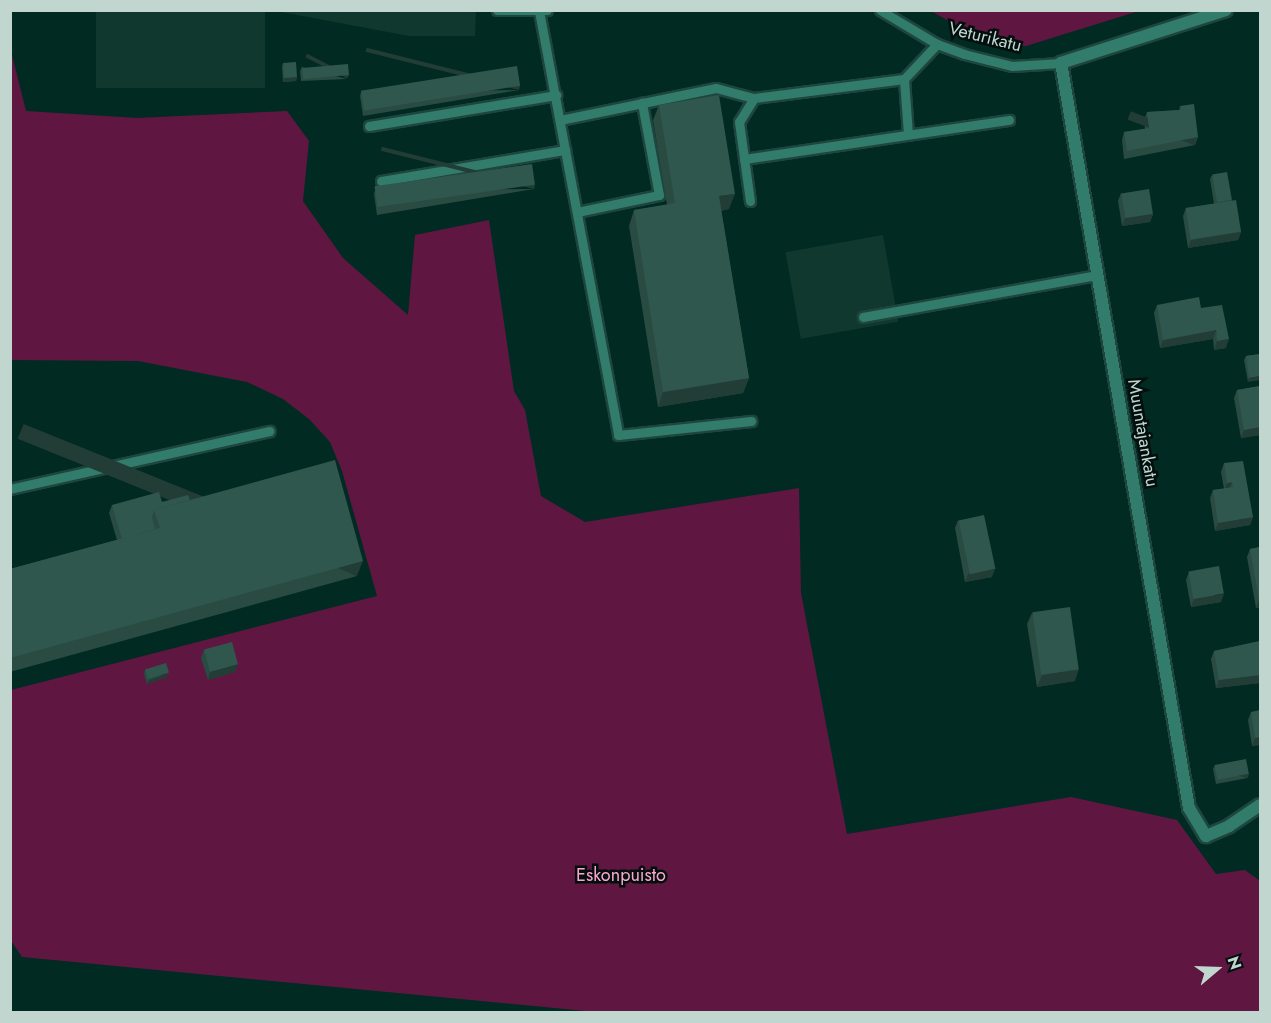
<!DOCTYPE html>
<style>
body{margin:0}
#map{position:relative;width:1271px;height:1023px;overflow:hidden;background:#002a22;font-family:Jost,sans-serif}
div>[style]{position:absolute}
.built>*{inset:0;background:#10382f;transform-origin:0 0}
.green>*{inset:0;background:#5f1741}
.roads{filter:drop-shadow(2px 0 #1f463e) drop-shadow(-2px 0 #1f463e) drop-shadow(0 2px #1f463e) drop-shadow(0 -2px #1f463e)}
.service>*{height:9px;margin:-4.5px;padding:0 4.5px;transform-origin:4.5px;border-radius:4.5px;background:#317c6b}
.minor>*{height:12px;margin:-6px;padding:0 6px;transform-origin:6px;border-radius:6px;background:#317c6b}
.tertiary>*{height:12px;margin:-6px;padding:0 6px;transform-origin:6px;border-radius:6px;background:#317c6b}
.wall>*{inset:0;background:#294b42}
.shaded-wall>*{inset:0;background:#223d36;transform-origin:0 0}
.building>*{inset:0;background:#30574d;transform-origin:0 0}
span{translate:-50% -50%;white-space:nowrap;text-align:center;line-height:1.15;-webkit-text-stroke:5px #020f0c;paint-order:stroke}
.street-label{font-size:18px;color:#c2d6d0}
.park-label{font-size:18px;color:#fea6d2}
.frame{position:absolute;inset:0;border:12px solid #c2d6d0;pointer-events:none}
.north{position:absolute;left:1187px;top:939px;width:60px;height:60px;-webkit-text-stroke:4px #020f0c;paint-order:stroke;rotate:71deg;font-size:16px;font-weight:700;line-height:24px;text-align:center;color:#c2d6d0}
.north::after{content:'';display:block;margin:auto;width:21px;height:27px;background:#c2d6d0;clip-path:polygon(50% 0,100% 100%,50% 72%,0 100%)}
</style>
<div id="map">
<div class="built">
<div style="left:96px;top:11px;width:169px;height:77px"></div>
<div style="clip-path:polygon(276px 11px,476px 11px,475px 36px,409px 36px)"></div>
<div style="left:883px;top:235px;width:88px;height:99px;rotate:80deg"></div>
</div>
<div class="green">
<div style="clip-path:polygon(931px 11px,1139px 11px,1026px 46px,993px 46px)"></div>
<div style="clip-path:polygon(10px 47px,26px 111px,137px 118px,287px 111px,309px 141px,303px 201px,343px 258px,408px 315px,415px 235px,489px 220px,514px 391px,525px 410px,541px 496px,585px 522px,799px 488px,801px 593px,847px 834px,1071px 797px,1177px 820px,1216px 874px,1245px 870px,1260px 881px,1260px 1012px,596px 1012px,22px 957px,10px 939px,11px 690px,377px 596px,342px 471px,330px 442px,309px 419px,283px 399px,247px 382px,138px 361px,11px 360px)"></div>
</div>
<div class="roads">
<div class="service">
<div style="left:497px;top:10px;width:50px"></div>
<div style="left:880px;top:10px;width:66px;rotate:30.8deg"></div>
<div style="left:937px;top:44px;width:29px;rotate:20deg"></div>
<div style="left:964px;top:54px;width:49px;rotate:14deg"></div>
<div style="left:1012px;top:66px;width:49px;rotate:-3.5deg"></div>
<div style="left:539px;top:11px;width:431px;rotate:79.4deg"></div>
<div style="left:618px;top:435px;width:134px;rotate:-6deg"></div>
<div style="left:560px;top:120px;width:159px;rotate:-11.6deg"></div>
<div style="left:716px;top:88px;width:39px;rotate:15deg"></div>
<div style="left:754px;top:98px;width:151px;rotate:-7.2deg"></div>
<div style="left:369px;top:126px;width:190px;rotate:-9.4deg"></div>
<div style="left:908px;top:134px;width:55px;rotate:-94.2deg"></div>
<div style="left:904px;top:79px;width:48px;rotate:-46.7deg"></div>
<div style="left:744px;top:159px;width:268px;rotate:-8.4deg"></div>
<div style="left:381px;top:181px;width:187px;rotate:-9.6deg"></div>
<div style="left:750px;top:201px;width:80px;rotate:-97.9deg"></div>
<div style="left:739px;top:122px;width:28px;rotate:-58deg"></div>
<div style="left:577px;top:212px;width:84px;rotate:-11.7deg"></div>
<div style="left:659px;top:195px;width:94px;rotate:-100.5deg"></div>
<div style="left:863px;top:317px;width:238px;rotate:-10.2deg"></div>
<div style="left:10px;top:489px;width:266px;rotate:-12.6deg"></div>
</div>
<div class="minor">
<div style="left:1061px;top:63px;width:756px;rotate:80.25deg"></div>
<div style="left:1189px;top:808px;width:33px;rotate:59deg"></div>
<div style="left:1206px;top:836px;width:25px;rotate:-23deg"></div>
<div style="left:1229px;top:826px;width:37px;rotate:-34deg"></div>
</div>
<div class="tertiary">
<div style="left:1061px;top:63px;width:173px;rotate:-17.8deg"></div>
</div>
</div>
<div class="wall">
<div style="clip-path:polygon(283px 63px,297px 77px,296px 81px,283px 82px,282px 67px)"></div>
<div style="clip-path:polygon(302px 67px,347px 79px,301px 81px,300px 71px)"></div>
<div style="clip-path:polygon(519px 90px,363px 116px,360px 96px,361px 92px)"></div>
<div style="clip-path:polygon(659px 105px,729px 209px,721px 211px,749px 378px,743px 393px,658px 407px,629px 226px,634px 210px,667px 205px,653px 120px)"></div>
<div style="clip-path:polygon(1180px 106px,1198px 137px,1195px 145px,1124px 159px,1122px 140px,1124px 132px,1145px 129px,1144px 120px,1147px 112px,1179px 110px)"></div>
<div style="clip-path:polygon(1212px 175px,1232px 200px,1241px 232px,1238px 240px,1188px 248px,1183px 216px,1186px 208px,1214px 204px,1210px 179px)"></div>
<div style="clip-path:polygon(534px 189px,377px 215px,374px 194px,375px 190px)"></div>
<div style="clip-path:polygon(1121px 193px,1153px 214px,1150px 222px,1122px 226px,1118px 201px)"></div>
<div style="clip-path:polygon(1157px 305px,1201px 308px,1226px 348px,1214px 350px,1213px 339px,1160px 348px,1154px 313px)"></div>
<div style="clip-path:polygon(1260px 354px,1248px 382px,1244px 360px,1246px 356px)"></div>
<div style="clip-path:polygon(1260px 386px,1260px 435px,1241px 438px,1234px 398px,1237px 390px)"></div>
<div style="clip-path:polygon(1224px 463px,1253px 517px,1250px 525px,1215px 531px,1210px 498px,1213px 490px,1224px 489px,1221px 472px)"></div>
<div style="clip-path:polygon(190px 500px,357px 576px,10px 672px,10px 569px,117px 540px,109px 513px,112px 505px)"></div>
<div style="clip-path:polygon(958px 520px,992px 577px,965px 582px,955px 528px)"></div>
<div style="clip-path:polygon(1260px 547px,1260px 608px,1256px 608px,1247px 557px,1250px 549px)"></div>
<div style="clip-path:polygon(1189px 572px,1221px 602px,1191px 607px,1186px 580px)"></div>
<div style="clip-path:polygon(1032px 613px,1075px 681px,1037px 687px,1027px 624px)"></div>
<div style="clip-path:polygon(1260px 641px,1260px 683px,1216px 688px,1211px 659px,1214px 651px)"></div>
<div style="clip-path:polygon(204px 650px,235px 672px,208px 680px,201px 658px)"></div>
<div style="clip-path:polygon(145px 670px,167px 677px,147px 684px,144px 674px)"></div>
<div style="clip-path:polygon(1251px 712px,1260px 745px,1252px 746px,1248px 720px)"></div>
<div style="clip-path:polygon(1215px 765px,1248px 778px,1216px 784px,1213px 769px)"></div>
</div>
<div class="shaded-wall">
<div style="left:349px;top:75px;width:4px;height:47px;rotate:117deg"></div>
<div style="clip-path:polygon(297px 77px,296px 81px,283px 82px,284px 78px)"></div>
<div style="left:520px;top:86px;width:4px;height:158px;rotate:104deg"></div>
<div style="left:1198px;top:137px;width:9px;height:72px;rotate:111deg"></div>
<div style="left:535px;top:185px;width:4px;height:158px;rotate:104deg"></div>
<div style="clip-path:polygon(735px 194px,729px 209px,713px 212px,719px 196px)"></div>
<div style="clip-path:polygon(1153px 214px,1150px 222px,1122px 226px,1125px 218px)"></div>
<div style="clip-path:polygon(1241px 232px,1238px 240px,1188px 248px,1191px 240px)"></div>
<div style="clip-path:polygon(1216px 330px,1213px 339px,1160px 348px,1163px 340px)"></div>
<div style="clip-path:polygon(1229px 339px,1226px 348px,1214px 350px,1217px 341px)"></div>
<div style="clip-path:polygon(1260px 376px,1260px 380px,1248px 382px,1249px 378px)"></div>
<div style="clip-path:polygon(749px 378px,743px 393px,658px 407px,663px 392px)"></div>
<div style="clip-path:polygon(1260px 427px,1260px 435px,1241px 438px,1244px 430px)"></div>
<div style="clip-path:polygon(1232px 482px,1229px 490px,1224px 491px,1227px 483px)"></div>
<div style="clip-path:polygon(1253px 517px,1250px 525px,1215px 531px,1218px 523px)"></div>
<div style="left:363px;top:561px;width:16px;height:366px;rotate:112deg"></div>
<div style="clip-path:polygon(995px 569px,992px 577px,965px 582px,968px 574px)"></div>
<div style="clip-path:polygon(1224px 594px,1221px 602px,1191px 607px,1194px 599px)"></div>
<div style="clip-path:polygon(1259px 600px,1260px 600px,1260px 608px,1256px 608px)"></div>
<div style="clip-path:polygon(238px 664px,235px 672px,208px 680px,210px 672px)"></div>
<div style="clip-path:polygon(1079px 669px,1075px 681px,1037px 687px,1042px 675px)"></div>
<div style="clip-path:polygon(169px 673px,167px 677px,147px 684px,149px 680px)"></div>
<div style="clip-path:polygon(1260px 675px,1260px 683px,1216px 688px,1219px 680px)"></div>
<div style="clip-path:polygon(1260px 737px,1260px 745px,1252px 746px,1255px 738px)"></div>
<div style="left:1249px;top:774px;width:4px;height:33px;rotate:104deg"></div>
</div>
<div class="building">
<div style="left:296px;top:62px;width:15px;height:13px;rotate:86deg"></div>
<div style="left:348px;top:64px;width:11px;height:46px;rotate:85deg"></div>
<div style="left:517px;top:66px;width:20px;height:158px;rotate:81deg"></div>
<div style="clip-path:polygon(719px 95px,735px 194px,719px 196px,749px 378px,663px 392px,634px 210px,675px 203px,659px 105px)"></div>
<div style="clip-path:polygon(1194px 104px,1198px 137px,1127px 151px,1124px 132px,1149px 128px,1147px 112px,1181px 110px,1180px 106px)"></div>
<div style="left:532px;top:164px;width:21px;height:159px;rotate:82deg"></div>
<div style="left:1227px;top:172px;width:28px;height:15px;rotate:80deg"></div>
<div style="left:1149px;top:189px;width:25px;height:28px;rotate:81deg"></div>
<div style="left:1236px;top:200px;width:32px;height:51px;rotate:81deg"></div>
<div style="clip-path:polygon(1199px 297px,1201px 308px,1222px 305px,1229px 339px,1217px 341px,1216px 330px,1163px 340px,1157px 305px)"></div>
<div style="clip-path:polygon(1260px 354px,1260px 376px,1249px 378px,1246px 356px)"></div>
<div style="clip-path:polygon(1260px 386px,1260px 427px,1244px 430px,1237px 390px)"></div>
<div style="clip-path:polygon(335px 460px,363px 561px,10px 658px,10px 569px,160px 528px,154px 510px)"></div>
<div style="clip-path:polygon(1243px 461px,1253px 517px,1218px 523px,1213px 490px,1233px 487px,1232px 482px,1227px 483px,1224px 463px)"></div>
<div style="clip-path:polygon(159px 492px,162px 502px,188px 495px,190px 500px,154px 510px,152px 517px,155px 529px,122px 539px,112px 505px)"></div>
<div style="left:984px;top:515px;width:55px;height:26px;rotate:78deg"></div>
<div style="clip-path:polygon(1260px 547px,1260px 600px,1259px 600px,1250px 549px)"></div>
<div style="left:1219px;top:566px;width:28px;height:31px;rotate:80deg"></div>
<div style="left:1070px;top:607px;width:63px;height:38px;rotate:82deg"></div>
<div style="clip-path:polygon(1260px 641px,1260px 675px,1219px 680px,1214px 651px)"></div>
<div style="left:232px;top:642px;width:23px;height:29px;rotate:75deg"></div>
<div style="left:166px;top:663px;width:10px;height:22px;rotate:73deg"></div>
<div style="clip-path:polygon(1260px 710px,1260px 737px,1255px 738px,1251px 712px)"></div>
<div style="left:1246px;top:759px;width:15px;height:32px;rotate:79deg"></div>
</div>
<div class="street-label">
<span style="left:985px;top:37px;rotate:14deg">Veturikatu</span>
<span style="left:1143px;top:433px;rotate:80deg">Muuntajankatu</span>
</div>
<div class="park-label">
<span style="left:621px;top:875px">Eskonpuisto</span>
</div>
<div class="frame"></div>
<div class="north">N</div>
</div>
